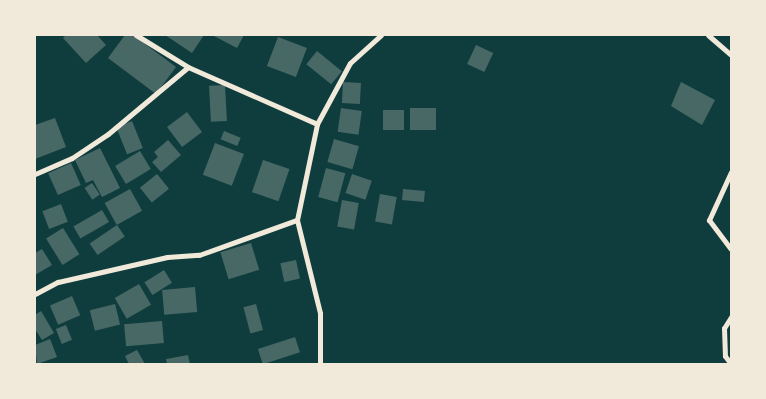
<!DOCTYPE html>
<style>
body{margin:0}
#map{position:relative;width:766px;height:399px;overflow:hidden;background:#0f3d3e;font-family:"Space Grotesk",sans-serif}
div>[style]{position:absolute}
.building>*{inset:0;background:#486865;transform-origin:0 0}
.minor>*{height:5px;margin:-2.5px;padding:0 2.5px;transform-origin:2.5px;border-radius:2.5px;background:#f1e9da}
span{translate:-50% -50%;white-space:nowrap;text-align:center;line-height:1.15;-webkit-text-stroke:4.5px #f1e9da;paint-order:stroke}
.frame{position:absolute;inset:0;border:36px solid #f1e9da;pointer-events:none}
</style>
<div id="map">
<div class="building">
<div style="clip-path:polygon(66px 35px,97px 35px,106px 45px,86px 63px,63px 38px)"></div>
<div style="clip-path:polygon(125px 35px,133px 35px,176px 67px,156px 94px,108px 58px)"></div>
<div style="clip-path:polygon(165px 35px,204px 35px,192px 53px)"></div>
<div style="clip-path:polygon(212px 35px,244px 35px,237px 48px)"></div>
<div style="left:278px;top:37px;width:31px;height:31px;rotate:21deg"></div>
<div style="left:476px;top:45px;width:19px;height:21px;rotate:25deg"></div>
<div style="left:317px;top:51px;width:32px;height:17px;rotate:39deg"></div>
<div style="left:343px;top:82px;width:18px;height:21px;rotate:3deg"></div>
<div style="clip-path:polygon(681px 82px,715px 100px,702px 125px,671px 106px)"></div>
<div style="left:225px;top:85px;width:36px;height:16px;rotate:87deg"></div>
<div style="left:341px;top:108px;width:21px;height:24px;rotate:8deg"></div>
<div style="left:410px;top:108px;width:26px;height:22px"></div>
<div style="left:404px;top:110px;width:20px;height:21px;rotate:90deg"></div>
<div style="left:187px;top:112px;width:25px;height:25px;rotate:53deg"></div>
<div style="clip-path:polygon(55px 118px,66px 147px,35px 159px,35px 125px)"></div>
<div style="left:132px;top:121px;width:29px;height:17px;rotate:68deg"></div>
<div style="left:224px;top:131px;width:18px;height:9px;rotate:22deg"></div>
<div style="left:334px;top:139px;width:26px;height:24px;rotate:16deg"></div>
<div style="clip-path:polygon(168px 140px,181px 155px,161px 172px,152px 162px,158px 157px,154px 152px)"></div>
<div style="left:215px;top:143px;width:31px;height:34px;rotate:21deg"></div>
<div style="clip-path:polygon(100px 148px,120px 188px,102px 197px,93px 180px,86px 183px,75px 160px)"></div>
<div style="left:140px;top:151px;width:21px;height:29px;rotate:59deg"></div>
<div style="left:263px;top:160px;width:28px;height:34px;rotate:19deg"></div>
<div style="left:71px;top:163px;width:24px;height:25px;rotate:66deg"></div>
<div style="left:326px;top:168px;width:20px;height:30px;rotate:15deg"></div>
<div style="left:157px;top:174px;width:19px;height:22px;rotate:51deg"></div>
<div style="left:352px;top:174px;width:21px;height:20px;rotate:19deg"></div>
<div style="left:92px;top:183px;width:14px;height:9px;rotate:56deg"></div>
<div style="left:130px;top:189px;width:25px;height:29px;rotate:61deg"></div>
<div style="left:403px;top:189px;width:22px;height:11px;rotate:5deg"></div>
<div style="left:380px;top:194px;width:17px;height:28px;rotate:10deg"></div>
<div style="left:342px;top:200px;width:17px;height:27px;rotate:10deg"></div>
<div style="left:61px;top:204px;width:19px;height:20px;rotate:69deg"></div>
<div style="left:102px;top:210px;width:14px;height:33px;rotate:60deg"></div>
<div style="left:117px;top:225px;width:14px;height:33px;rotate:56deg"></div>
<div style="left:63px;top:228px;width:31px;height:20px;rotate:58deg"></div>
<div style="left:251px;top:243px;width:28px;height:32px;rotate:73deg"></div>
<div style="clip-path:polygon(42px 249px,52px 265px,35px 275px,35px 253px)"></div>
<div style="left:296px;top:260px;width:19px;height:16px;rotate:78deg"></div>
<div style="left:164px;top:270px;width:15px;height:23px;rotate:58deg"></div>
<div style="left:139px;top:284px;width:24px;height:28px;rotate:60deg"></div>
<div style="left:195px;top:287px;width:25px;height:33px;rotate:85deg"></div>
<div style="left:72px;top:296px;width:21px;height:24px;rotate:67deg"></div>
<div style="left:115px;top:304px;width:21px;height:26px;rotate:76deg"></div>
<div style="left:256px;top:304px;width:27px;height:13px;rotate:75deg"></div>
<div style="clip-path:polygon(41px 311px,54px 333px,42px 340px,35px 329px,35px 315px)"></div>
<div style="left:162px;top:321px;width:22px;height:38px;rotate:85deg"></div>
<div style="left:66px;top:325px;width:16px;height:11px;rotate:68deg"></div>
<div style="left:295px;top:337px;width:16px;height:39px;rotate:72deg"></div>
<div style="clip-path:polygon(50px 339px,57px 357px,37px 364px,35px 345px)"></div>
<div style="clip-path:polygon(137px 350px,145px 364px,129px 364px,125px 356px)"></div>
<div style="clip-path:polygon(188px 355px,190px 364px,167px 364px,166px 359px)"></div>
</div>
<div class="minor">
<div style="left:136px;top:35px;width:61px;rotate:31.6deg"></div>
<div style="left:188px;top:67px;width:141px;rotate:23.8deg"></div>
<div style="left:708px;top:35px;width:30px;rotate:41deg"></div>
<div style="left:731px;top:172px;width:53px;rotate:114.6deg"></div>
<div style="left:709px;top:220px;width:36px;rotate:53deg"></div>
<div style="left:35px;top:174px;width:40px;rotate:-23.4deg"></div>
<div style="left:72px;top:158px;width:43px;rotate:-33.7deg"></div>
<div style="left:108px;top:134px;width:104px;rotate:-39.9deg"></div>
<div style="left:297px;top:220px;width:98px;rotate:-78.2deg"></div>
<div style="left:317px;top:124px;width:69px;rotate:-61.6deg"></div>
<div style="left:350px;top:63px;width:42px;rotate:-42.1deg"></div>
<div style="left:35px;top:294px;width:26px;rotate:-28deg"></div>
<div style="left:58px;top:282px;width:112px;rotate:-12.9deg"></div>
<div style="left:167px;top:257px;width:32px;rotate:-4deg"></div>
<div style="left:199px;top:255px;width:104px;rotate:-19.7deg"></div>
<div style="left:297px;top:220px;width:96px;rotate:76.1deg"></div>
<div style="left:320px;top:313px;width:51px;rotate:90deg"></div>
<div style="left:731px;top:317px;width:13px;rotate:122deg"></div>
<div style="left:724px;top:328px;width:28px;rotate:88deg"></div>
<div style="left:725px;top:356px;width:10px;rotate:53deg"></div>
</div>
<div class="frame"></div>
</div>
